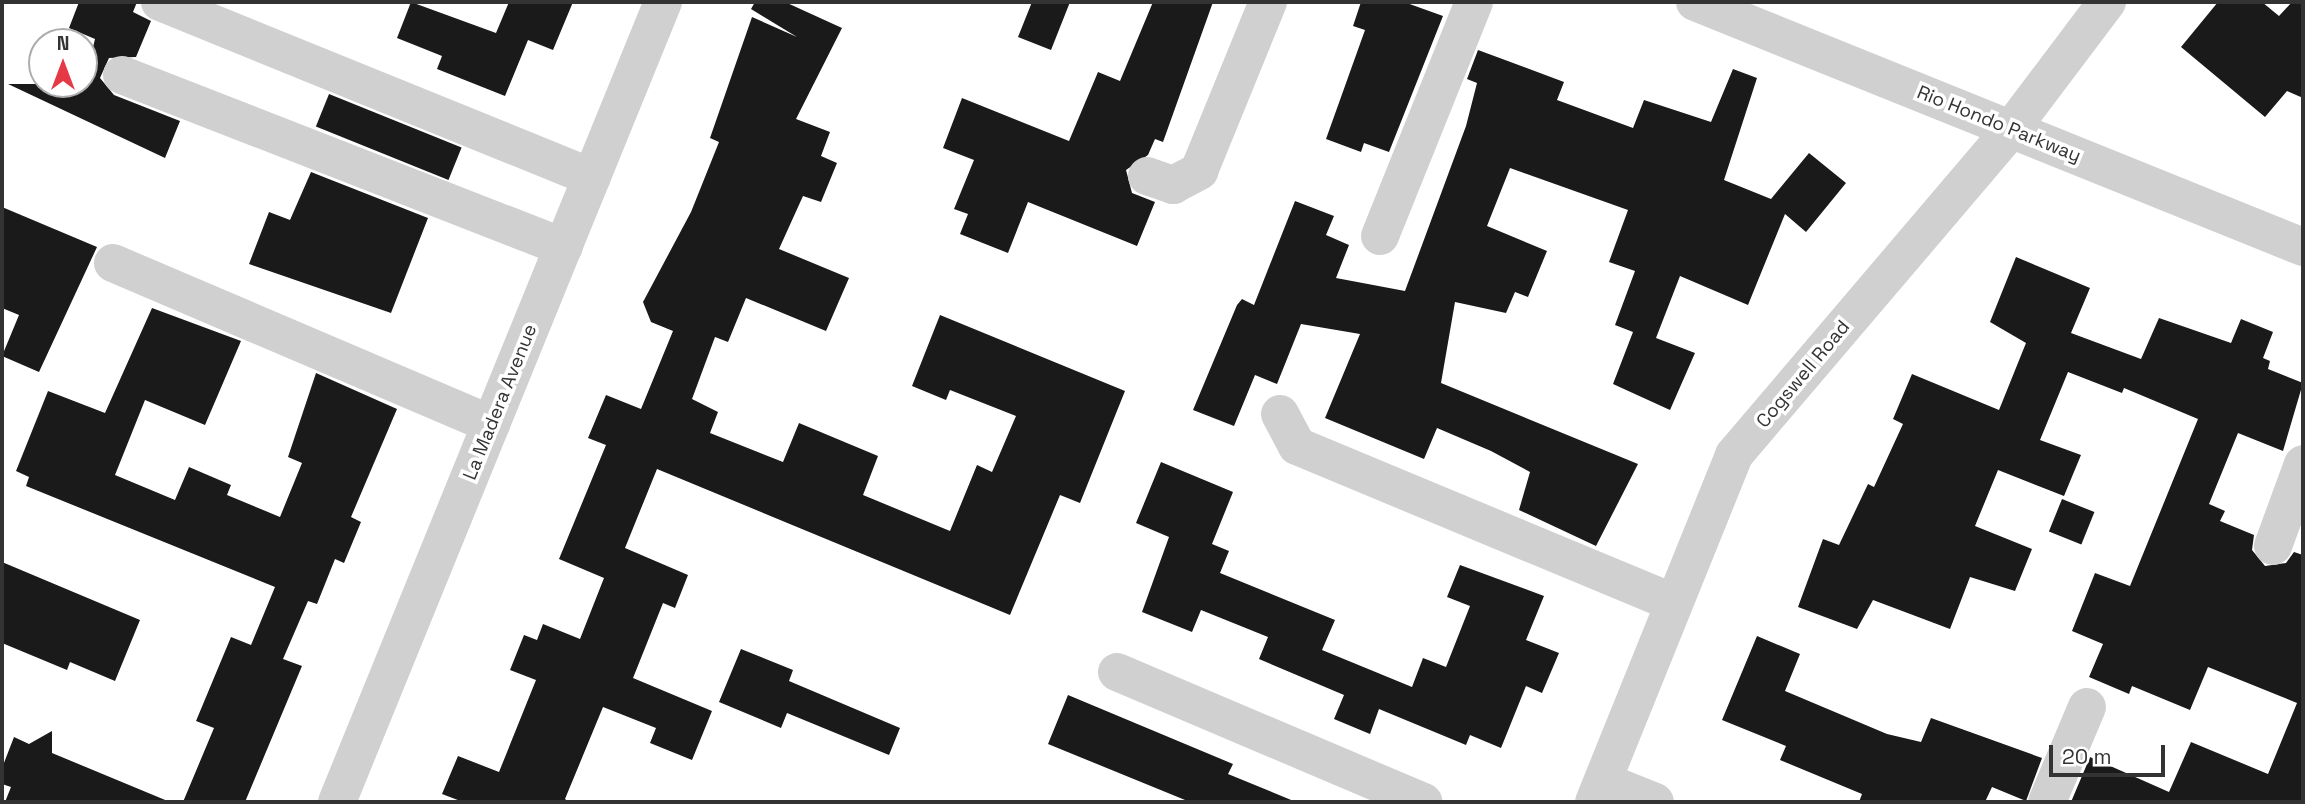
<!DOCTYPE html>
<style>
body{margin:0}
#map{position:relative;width:2305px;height:804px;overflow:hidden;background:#fff;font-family:"Space Grotesk",sans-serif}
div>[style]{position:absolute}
.building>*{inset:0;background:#1a1a1a;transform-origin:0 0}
.minor>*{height:38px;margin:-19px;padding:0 19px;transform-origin:19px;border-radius:19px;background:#d0d0d0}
span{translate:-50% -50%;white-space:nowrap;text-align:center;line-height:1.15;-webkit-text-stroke:7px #fff;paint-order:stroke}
.street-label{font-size:19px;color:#333}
.frame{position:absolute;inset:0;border:4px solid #333;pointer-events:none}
.north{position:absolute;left:28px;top:28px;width:70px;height:70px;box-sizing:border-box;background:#fff;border:2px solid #adadad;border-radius:50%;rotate:0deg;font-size:19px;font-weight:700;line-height:28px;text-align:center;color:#333}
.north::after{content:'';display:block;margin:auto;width:24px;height:32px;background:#e63946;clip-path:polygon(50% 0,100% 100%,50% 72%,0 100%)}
.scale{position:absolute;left:2049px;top:745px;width:116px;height:32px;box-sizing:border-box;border:4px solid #333;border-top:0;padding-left:9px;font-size:21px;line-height:24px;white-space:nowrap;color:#333;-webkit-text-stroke:5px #fff;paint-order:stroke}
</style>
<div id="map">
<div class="building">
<div style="clip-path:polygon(79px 2px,137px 2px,133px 12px,151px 21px,136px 57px,109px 58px,100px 78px,114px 95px,180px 121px,165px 158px,8px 84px,84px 84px,95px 39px,69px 28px)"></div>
<div style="clip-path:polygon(411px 2px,496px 33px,509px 2px,573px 2px,553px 50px,528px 40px,505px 96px,437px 69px,442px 56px,397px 38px)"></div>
<div style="clip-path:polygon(755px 2px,785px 2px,842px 28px,796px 119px,830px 132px,821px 156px,837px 163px,821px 202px,803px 196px,779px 249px,849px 278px,826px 331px,746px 298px,728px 342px,715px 337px,692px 399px,718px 412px,710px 433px,783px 462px,799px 423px,878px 456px,863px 495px,950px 531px,977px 465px,992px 472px,1016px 416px,950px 390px,946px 400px,912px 386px,940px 315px,1125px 391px,1080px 503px,1060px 495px,1010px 615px,657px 469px,625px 548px,688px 575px,675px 608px,663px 603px,633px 678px,712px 711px,692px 760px,650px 743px,656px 728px,603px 707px,565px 799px,569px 802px,463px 802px,442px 794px,458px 756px,499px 772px,536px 680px,510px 670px,524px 635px,537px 640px,543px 624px,580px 639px,604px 578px,559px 559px,606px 445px,588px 438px,606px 395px,641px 409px,673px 331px,651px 322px,643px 302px,691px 212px,719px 142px,710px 138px,752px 17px,797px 37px,751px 9px)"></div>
<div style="clip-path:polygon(1032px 2px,1070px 2px,1051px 50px,1018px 37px)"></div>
<div style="clip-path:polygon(1153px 2px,1213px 2px,1163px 142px,1155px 139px,1148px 155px,1126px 170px,1132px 193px,1155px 202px,1137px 246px,1028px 202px,1008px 253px,960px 234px,968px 214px,954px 209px,974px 160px,943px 148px,962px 98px,1069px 141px,1098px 72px,1120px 81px)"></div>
<div style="clip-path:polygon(1361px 2px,1404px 2px,1443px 16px,1389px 152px,1364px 143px,1361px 152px,1326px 139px,1365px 30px,1353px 26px)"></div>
<div style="clip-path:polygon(2218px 2px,2262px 2px,2279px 16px,2292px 2px,2303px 2px,2303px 98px,2287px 91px,2265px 117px,2181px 47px)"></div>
<div style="clip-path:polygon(1478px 50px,1564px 82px,1557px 100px,1633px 128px,1644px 100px,1711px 122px,1733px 69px,1757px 78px,1724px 180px,1771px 199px,1809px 153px,1846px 183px,1806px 232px,1785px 214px,1748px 305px,1680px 276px,1656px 338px,1695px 353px,1670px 410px,1613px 384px,1633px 332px,1615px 325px,1635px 271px,1609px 262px,1628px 210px,1510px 168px,1487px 226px,1547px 251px,1528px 297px,1515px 292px,1506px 313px,1455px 302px,1441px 383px,1638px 464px,1596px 546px,1519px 510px,1530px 472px,1491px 451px,1437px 428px,1424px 459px,1325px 418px,1360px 334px,1301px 324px,1277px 384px,1255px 375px,1234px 426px,1193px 410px,1237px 305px,1242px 299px,1254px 305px,1295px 201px,1334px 216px,1326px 235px,1349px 245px,1336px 278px,1405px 291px,1466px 126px,1477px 83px,1467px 79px)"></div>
<div style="left:329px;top:94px;width:143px;height:35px;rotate:22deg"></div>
<div style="clip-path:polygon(311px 172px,428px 218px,391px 313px,249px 264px,269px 212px,290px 220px)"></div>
<div style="clip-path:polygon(2px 207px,97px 247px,39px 372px,2px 356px,19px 315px,2px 308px)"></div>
<div style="clip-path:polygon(2016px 257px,2090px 288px,2071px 333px,2141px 359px,2159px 318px,2231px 343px,2241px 319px,2273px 332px,2263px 358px,2270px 361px,2268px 369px,2303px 383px,2283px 451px,2238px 433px,2209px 504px,2225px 511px,2220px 521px,2254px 535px,2252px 550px,2265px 566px,2286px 563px,2294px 552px,2303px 555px,2303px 802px,2071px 802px,2090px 757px,2169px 792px,2191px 742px,2268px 774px,2297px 703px,2208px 667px,2190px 710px,2132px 686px,2129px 694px,2089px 677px,2103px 644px,2072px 631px,2095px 573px,2130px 586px,2198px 419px,2124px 388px,2122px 393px,2068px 372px,2040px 440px,2081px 455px,2064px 496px,1998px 470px,1975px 526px,2032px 549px,2015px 591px,1970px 577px,1950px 629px,1873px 600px,1857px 629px,1798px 607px,1823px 539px,1839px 545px,1868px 484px,1874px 487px,1903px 424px,1893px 419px,1912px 374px,1999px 410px,2026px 343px,1990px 322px)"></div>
<div style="clip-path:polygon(152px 308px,241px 341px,205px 425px,145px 400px,115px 475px,175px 500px,189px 467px,231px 485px,227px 495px,280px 517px,302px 463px,288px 457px,316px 373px,397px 409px,351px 517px,361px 522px,344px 563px,335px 559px,317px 604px,308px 601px,283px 659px,302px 666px,245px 802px,183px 802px,214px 728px,196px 721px,231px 637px,251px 645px,275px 587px,26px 486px,29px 477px,16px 471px,48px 391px,105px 413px)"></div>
<div style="clip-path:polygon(1161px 462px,1233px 492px,1212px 544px,1229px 551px,1220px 573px,1335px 620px,1322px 650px,1412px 687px,1423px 658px,1446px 667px,1470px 606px,1447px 597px,1460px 565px,1544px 596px,1526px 640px,1559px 653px,1542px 693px,1526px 686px,1501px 748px,1470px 735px,1466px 745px,1379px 709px,1370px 734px,1334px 719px,1344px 695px,1259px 659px,1268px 637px,1201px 610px,1192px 632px,1142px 612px,1169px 537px,1136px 523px)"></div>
<div style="left:2062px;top:499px;width:35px;height:35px;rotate:22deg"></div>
<div style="clip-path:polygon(2px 562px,140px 620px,115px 681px,70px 662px,67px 670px,2px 643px)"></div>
<div style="clip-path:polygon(1757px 636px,1800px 654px,1785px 691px,1887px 734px,1921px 742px,1931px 718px,2042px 758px,2026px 801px,1992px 787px,1985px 802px,1859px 802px,1862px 794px,1780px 760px,1786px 746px,1722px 720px)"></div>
<div style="clip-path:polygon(741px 649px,793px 670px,789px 681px,900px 728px,889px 755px,787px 713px,781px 728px,719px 702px)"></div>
<div style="clip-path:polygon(1068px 695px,1233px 764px,1228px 774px,1296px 802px,1190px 802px,1048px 744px)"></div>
<div style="clip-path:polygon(52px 731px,52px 753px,170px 802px,5px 802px,11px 787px,2px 784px,2px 768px,14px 737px,29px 744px)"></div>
</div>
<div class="minor">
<div style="left:160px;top:2px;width:466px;rotate:22.1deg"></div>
<div style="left:1695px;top:2px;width:656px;rotate:21.95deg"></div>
<div style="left:122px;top:75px;width:474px;rotate:21.3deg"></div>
<div style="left:1147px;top:176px;width:28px;rotate:19deg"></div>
<div style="left:1173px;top:185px;width:30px;rotate:-28deg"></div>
<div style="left:1199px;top:171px;width:183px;rotate:-67.8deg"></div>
<div style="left:1380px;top:236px;width:252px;rotate:-68.1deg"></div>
<div style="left:113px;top:263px;width:411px;rotate:23.1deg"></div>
<div style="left:1280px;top:414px;width:36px;rotate:62deg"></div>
<div style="left:1297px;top:446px;width:408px;rotate:22.6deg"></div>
<div style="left:2273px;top:546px;width:87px;rotate:-69.9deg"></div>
<div style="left:1117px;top:672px;width:333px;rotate:23deg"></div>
<div style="left:1603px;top:781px;width:56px;rotate:22deg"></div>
<div style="left:337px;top:802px;width:864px;rotate:-67.83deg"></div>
<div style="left:1594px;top:802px;width:374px;rotate:-68deg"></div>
<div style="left:1734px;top:455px;width:429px;rotate:-49.6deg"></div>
<div style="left:2012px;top:128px;width:158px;rotate:-53deg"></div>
<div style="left:2047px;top:802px;width:103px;rotate:-67.2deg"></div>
</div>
<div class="street-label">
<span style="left:1999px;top:124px;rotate:22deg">Rio Hondo Parkway</span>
<span style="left:1803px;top:374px;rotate:-50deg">Cogswell Road</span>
<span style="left:500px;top:402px;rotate:-68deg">La Madera Avenue</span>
</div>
<div class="frame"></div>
<div class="north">N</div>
<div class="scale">20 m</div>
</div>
